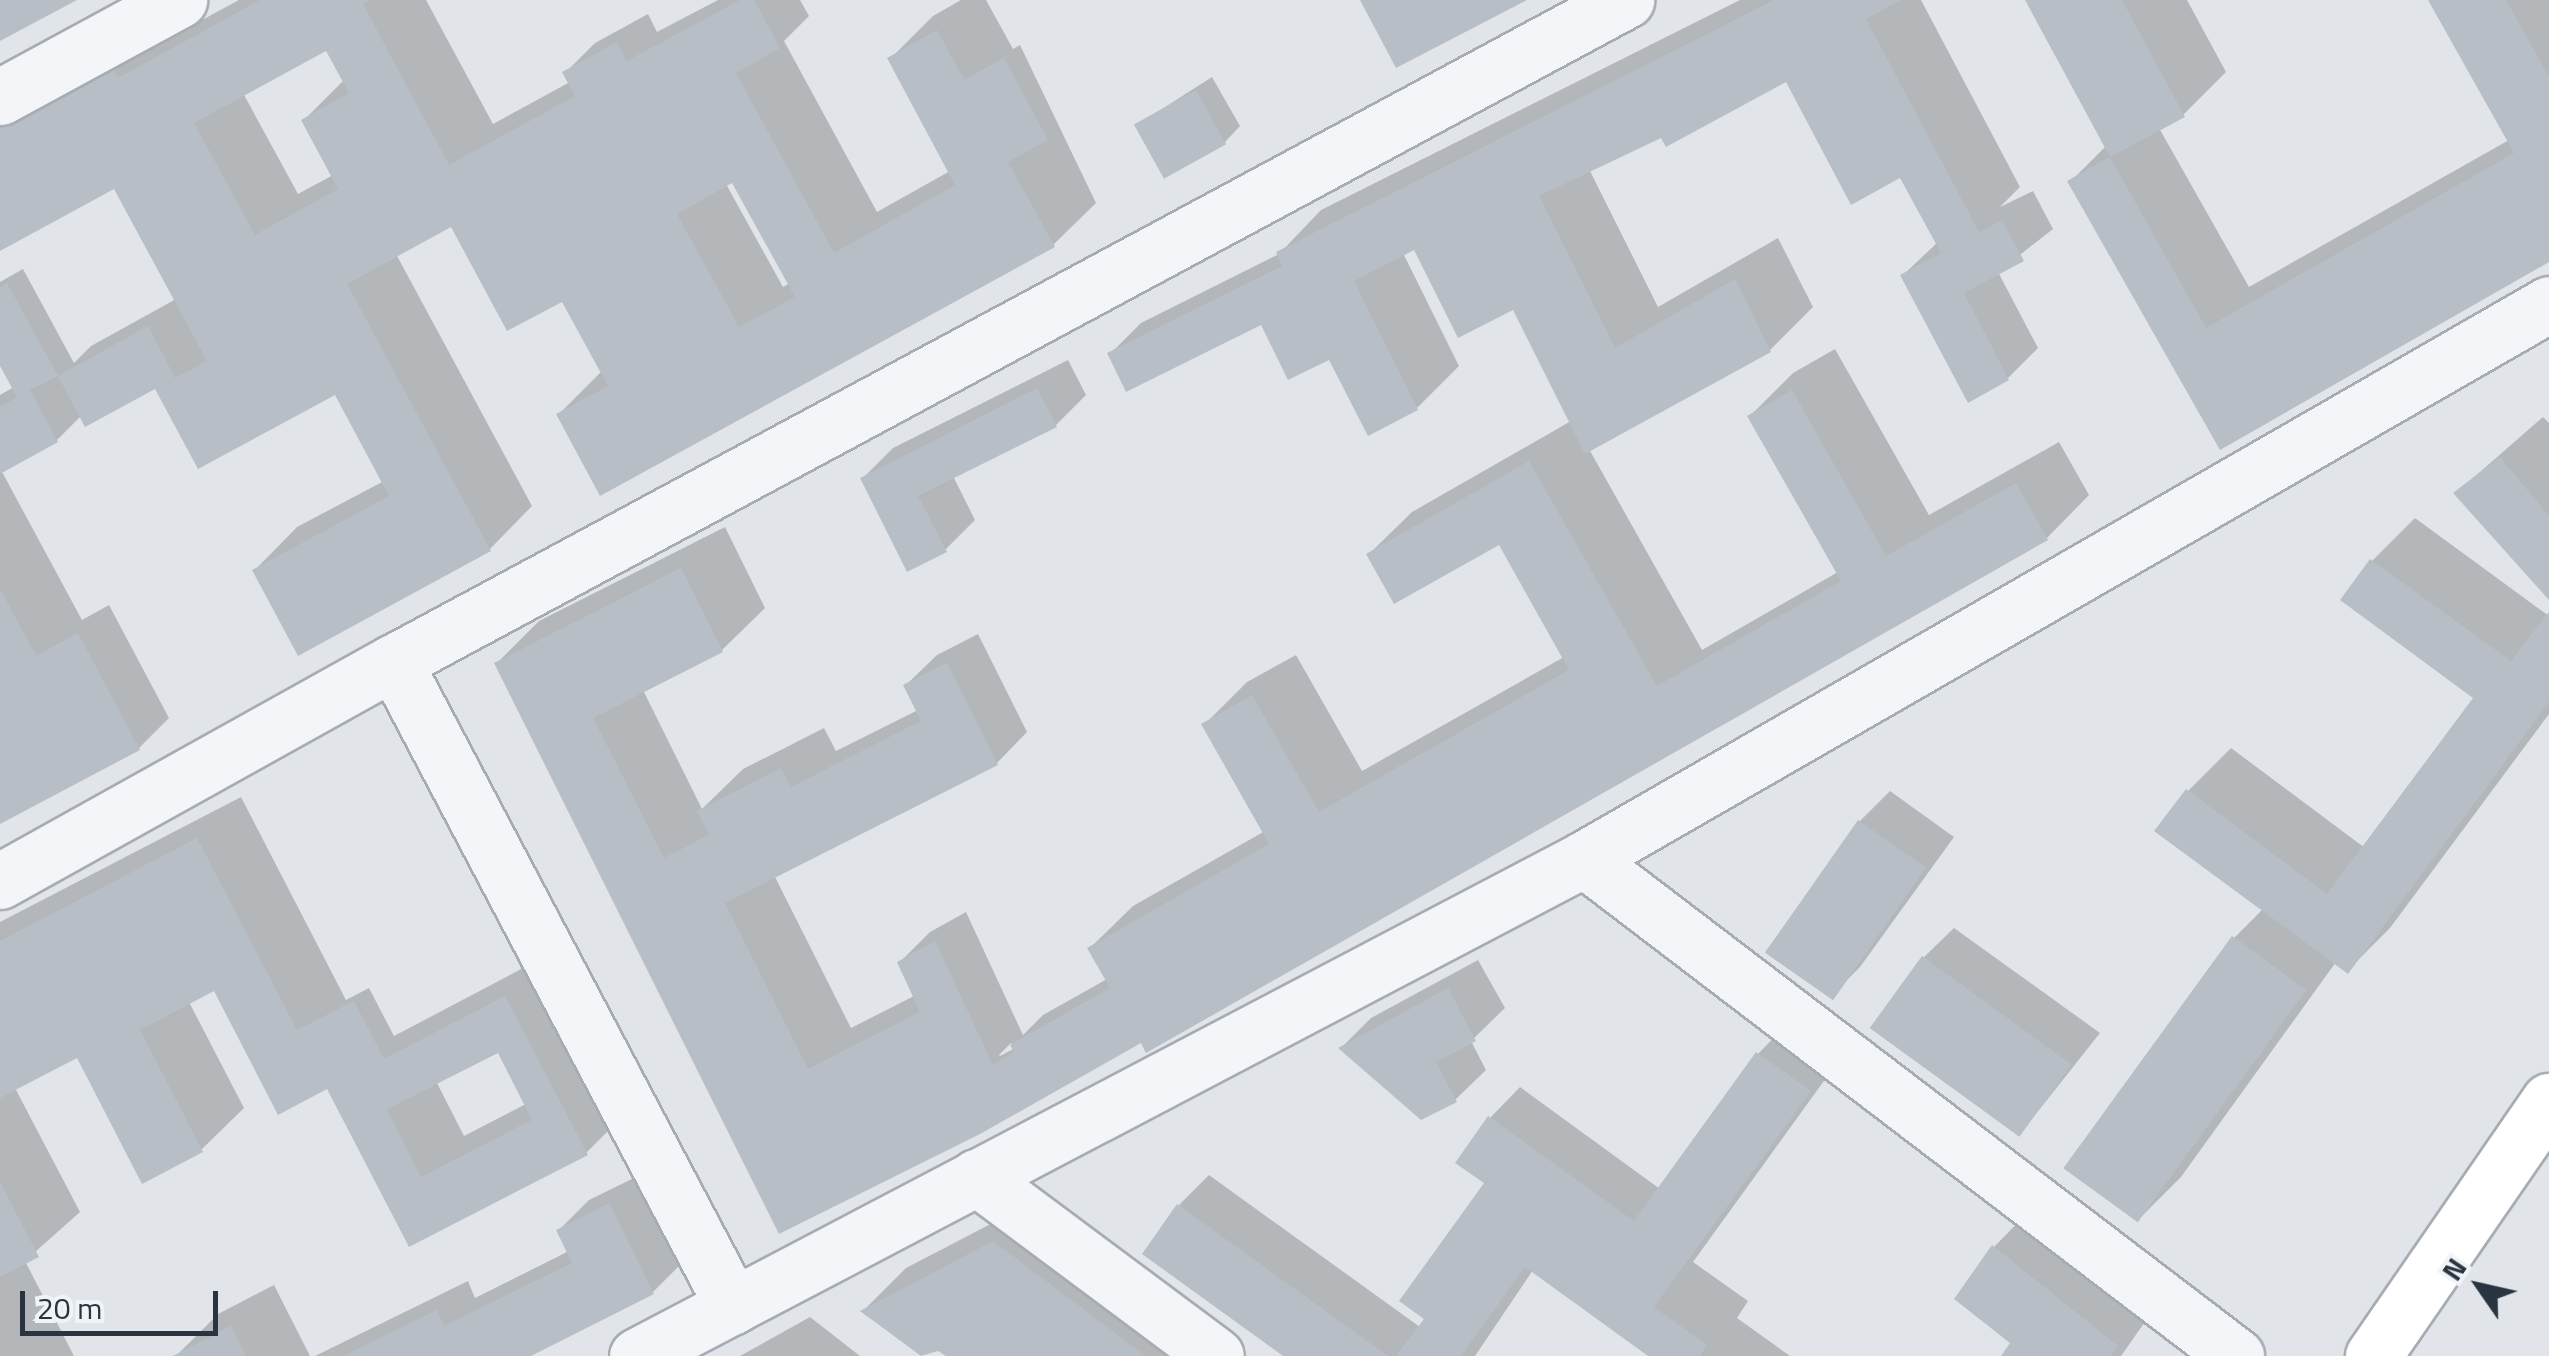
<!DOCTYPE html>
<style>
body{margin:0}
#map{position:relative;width:2549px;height:1356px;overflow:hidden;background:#e1e5e9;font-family:"Titillium Web",sans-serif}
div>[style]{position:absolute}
.shadow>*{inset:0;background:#0003}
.building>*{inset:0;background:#b8bec6;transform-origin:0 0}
.roads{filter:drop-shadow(2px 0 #a6acb3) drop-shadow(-2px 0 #a6acb3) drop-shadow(0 2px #a6acb3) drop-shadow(0 -2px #a6acb3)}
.minor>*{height:55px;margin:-27.5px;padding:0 27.5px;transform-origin:27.5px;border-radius:27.5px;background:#f4f5f8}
.secondary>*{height:55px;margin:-27.5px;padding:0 27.5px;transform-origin:27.5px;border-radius:27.5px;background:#fff}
span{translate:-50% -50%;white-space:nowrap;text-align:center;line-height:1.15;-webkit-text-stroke:9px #f1f4f7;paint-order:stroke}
.north{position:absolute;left:2429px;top:1236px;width:100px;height:100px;-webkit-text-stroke:8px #f1f4f7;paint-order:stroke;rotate:304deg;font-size:28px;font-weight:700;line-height:40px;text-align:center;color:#2a3441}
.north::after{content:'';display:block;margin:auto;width:35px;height:45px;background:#2a3441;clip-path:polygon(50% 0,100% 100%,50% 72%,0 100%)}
.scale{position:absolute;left:20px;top:1291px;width:198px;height:45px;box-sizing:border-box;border:5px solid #2a3441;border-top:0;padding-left:12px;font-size:30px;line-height:35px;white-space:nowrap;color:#2a3441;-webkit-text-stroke:8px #f1f4f7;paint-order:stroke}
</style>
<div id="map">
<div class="shadow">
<div style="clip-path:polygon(evenodd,239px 0,426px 0,493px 124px,570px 82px,565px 73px,595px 43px,648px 14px,657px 32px,718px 0,800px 0,809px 16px,784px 41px,877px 212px,950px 171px,890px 59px,933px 16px,961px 0,986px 0,1013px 49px,1020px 45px,1096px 203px,1053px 245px,559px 414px,602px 371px,563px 298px,452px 224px,396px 254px,532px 506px,490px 549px,255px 570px,297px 527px,384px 481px,336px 392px,156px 386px,82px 415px,57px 440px,1px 470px,82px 620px,109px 605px,169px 718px,139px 748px,0 821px,0 395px,14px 387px,0 360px,0 282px,23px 269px,74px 363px,91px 346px,176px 299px,115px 186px,0 248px,0 112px,156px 27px,163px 41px,239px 0,327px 47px,344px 80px,304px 120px,333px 175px,298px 194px,243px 93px,327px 47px,239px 0,733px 180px,790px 283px,783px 287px,726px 184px,733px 180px)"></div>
<div style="clip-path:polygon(evenodd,1740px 0,1921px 0,2020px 187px,2000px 207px,2033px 191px,2053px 229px,1998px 272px,2038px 348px,2008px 378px,1903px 275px,1938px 242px,1901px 175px,1787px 79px,1589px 169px,1658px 307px,1778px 238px,1813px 307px,1770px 350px,1589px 449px,1702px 650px,1838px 572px,1750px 416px,1793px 373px,1835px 349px,1929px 515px,2059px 442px,2089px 495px,2047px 538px,1141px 1040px,780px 1231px,497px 663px,539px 621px,725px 527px,765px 608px,722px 650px,643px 690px,702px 809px,743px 769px,824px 728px,836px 751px,918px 710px,906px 685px,937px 655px,978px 634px,1027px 732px,997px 763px,774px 875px,851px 1028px,916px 995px,900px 962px,930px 932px,966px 912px,1023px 1035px,1043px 1015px,1107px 979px,1090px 948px,1133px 906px,1265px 831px,1204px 725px,1247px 682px,1296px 655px,1362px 771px,1564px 657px,1500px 542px,1369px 554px,1412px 512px,1571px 421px,1514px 307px,1415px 247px,1403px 253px,1459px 366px,1417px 408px,1262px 321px,1110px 354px,1141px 323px,1279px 254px,1321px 210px,1740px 0,1011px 1043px,1015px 1048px,1000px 1056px,999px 1055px,1011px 1043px)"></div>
<div style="clip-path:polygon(2028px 0,2187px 0,2226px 72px,2183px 115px,2159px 128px,2249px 287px,2509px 140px,2430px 0,2549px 0,2549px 260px,2221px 447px,2071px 181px,2106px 146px)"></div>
<div style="clip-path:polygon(1212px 77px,1240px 126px,1225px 142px,1137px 125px)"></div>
<div style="clip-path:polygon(1068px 360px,1086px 395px,1056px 425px,953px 476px,975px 520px,945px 550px,863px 478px,893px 448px)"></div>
<div style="clip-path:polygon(2543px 417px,2549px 423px,2549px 596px,2456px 493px)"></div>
<div style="clip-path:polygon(2415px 518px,2549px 616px,2549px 714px,2390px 928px,2347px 971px,2336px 962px,2181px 1177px,2138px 1220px,2234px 938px,2263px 909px,2188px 791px,2231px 748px,2365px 848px,2477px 698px,2372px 561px)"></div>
<div style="clip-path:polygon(1890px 791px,1954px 837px,1860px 967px,1830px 997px,1766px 951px,1860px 821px)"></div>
<div style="clip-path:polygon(evenodd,241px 797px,346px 1000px,369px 988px,394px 1036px,548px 955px,629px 1110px,586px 1153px,410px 1244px,329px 1086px,215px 988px,189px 1002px,244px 1108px,201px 1150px,78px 1055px,15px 1088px,80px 1212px,25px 1261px,74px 1356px,0 1356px,0 922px,241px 797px,499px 1050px,526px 1104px,464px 1136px,436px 1081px,499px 1050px)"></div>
<div style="clip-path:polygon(1954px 928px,2100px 1033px,2020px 1134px,1923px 958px)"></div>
<div style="clip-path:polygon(1478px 960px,1505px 1008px,1471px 1041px,1486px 1070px,1455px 1100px,1341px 1048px,1371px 1018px)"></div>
<div style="clip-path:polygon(1788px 1023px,1839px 1060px,1693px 1262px,1748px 1301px,1737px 1318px,1790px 1356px,1653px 1356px,1533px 1270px,1475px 1356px,1287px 1356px,1179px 1205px,1209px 1175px,1420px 1327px,1487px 1183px,1490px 1118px,1520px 1087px,1660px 1189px,1758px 1054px)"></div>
<div style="clip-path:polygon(640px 1175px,683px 1262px,653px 1292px,525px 1356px,315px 1356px,468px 1281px,475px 1298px,569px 1251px,559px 1230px,589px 1200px)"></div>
<div style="clip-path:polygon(1037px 1200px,1206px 1356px,950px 1356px,864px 1310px,906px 1268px)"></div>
<div style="clip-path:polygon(2036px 1204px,2159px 1302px,2121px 1356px,2004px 1356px,2014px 1342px,1994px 1247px)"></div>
<div style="clip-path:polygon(274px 1285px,310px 1356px,176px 1356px,218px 1314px)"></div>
<div style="clip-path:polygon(810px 1317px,860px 1356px,740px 1356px)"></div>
</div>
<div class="building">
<div style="clip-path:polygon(0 0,77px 0,0 41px)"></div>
<div style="clip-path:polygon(evenodd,260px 0,370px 0,363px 4px,449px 165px,575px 96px,562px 72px,617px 42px,627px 61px,740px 0,754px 0,780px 48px,736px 73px,834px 253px,955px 185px,887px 58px,937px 30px,964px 80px,1004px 58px,1048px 140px,1008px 162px,1055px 247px,600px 496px,556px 414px,608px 386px,562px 302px,507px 331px,451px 227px,347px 284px,491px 551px,298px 656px,252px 570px,389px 496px,335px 395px,198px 469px,155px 389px,85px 427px,58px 376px,148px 326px,175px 378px,207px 361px,114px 189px,0 251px,0 129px,113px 68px,118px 78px,260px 0,326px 51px,349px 93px,301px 120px,338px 189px,255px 235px,194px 123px,326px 51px,260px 0,732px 183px,795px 297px,739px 327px,677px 214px,732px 183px)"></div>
<div style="clip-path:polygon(1360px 0,1527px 0,1396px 68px)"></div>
<div style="clip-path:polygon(1774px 0,1901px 0,1866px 19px,1979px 232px,2002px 220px,2024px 261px,1964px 293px,2009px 380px,1968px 403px,1900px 275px,1941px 253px,1900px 178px,1851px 205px,1786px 82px,1666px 147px,1661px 138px,1539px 196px,1615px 348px,1735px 279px,1771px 352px,1585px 454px,1513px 310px,1458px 338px,1414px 250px,1354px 281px,1418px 410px,1368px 436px,1329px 360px,1288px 380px,1261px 325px,1126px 392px,1107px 353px,1282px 266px,1276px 252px)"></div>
<div style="clip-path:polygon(2025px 0,2122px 0,2185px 117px,2110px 157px)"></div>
<div style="clip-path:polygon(2428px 0,2506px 0,2549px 77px,2549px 262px,2220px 450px,2067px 181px,2110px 157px,2206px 328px,2514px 153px)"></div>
<div style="left:1196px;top:90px;width:62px;height:71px;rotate:61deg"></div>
<div style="clip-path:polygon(7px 283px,58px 376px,30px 390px,58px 442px,0 474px,0 407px,17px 397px,0 366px,0 287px)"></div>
<div style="clip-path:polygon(1037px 388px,1057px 427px,918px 496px,947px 552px,907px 572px,860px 478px)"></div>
<div style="clip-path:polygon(1792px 390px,1886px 556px,2016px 483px,2048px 540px,1146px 1053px,1141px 1043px,980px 1134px,779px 1234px,494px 663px,681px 568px,723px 652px,593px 718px,664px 858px,709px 835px,697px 811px,781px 768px,791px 787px,921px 721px,903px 685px,947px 663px,998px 765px,725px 903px,808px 1069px,920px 1012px,897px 962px,935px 941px,993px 1065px,1014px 1052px,1010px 1045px,1110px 988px,1087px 948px,1269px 844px,1201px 724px,1252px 695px,1319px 812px,1569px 670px,1499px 545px,1394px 604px,1366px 554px,1529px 461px,1657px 686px,1841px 581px,1747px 416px)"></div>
<div style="clip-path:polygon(2500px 457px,2549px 516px,2549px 600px,2453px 493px)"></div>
<div style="clip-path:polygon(2370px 559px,2511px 661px,2549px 612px,2549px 702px,2348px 974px,2154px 831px,2186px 789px,2327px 894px,2473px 698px,2340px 600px)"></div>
<div style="clip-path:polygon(0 589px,36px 656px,78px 633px,140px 750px,0 824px)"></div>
<div style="left:1858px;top:820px;width:83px;height:162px;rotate:35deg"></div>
<div style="clip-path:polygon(evenodd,197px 838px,297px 1030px,354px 1001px,384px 1059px,505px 996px,588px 1155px,409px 1247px,327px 1089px,278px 1115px,214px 991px,140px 1030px,203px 1152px,142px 1184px,77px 1058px,0 1098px,0 941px,197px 838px,498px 1053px,532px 1120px,421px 1177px,387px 1109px,498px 1053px)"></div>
<div style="left:2232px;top:936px;width:92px;height:287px;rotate:36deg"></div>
<div style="left:1922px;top:956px;width:185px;height:89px;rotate:36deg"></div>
<div style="clip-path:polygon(1448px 988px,1476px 1041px,1436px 1062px,1457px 1102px,1421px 1120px,1338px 1048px)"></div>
<div style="clip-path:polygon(1756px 1052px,1811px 1091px,1654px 1307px,1707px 1345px,1700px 1356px,1648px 1356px,1525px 1267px,1461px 1356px,1396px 1356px,1424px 1319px,1399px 1301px,1484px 1183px,1455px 1163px,1488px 1116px,1634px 1221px)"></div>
<div style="clip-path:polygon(0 1182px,39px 1257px,0 1277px)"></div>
<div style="clip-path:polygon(609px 1203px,654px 1294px,531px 1356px,343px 1356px,437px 1310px,444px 1326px,572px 1263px,556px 1230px)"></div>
<div style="clip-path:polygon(1177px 1204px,1388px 1356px,1283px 1356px,1142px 1254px)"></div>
<div style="clip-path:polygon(993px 1241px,1146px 1356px,946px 1356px,938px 1351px,921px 1356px,860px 1311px)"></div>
<div style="clip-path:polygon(1992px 1245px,2118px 1346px,2111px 1356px,2001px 1356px,2010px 1343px,1954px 1299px)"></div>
<div style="clip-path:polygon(231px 1326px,246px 1356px,173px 1356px)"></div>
</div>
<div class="roads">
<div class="minor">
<div style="left:0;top:97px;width:204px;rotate:-28.5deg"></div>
<div style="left:394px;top:662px;width:728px;rotate:62.24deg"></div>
<div style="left:1584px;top:859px;width:820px;rotate:37.32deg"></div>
<div style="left:0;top:881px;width:451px;rotate:-29.1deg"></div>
<div style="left:394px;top:662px;width:1399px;rotate:-28.25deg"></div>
<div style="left:976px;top:1177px;width:299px;rotate:36.7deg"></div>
<div style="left:637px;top:1356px;width:1069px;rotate:-27.69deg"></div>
<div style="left:1584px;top:859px;width:1113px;rotate:-29.9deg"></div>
</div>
<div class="secondary">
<div style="left:2373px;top:1356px;width:310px;rotate:-55.4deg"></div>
</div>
</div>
<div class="north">N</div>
<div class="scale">20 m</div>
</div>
